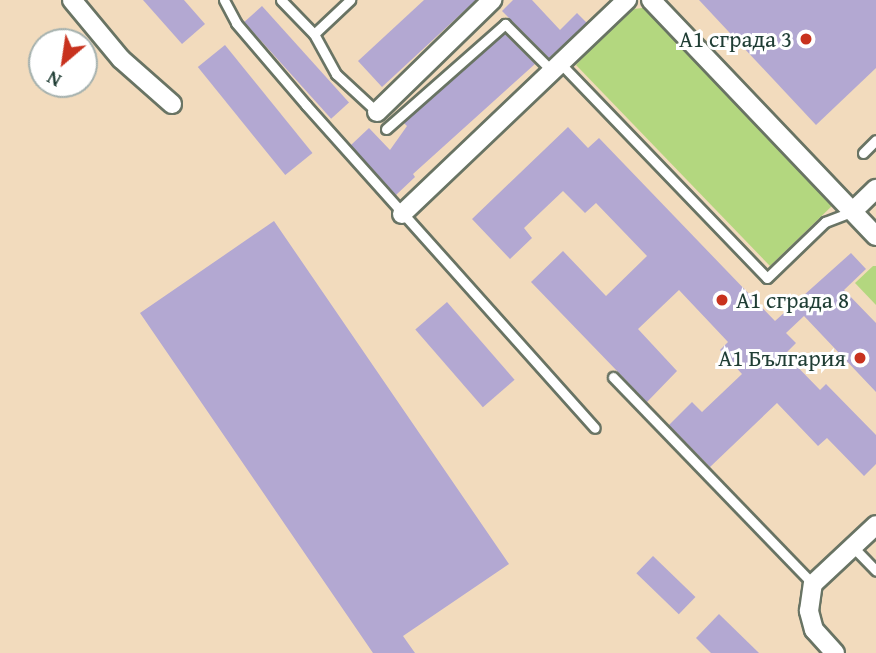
<!DOCTYPE html>
<meta charset="utf-8">
<style>
body{margin:0}
#map{position:relative;width:876px;height:653px;overflow:hidden;background:#f2dbbd;font-family:"Gentium Book Plus",serif}
div>[style]{position:absolute}
.green>*{inset:0;background:#b3d77f}
.building>*{inset:0;background:#b3a8d2;transform-origin:0 0}
.roads{filter:drop-shadow(2px 0 #697464) drop-shadow(-2px 0 #697464) drop-shadow(0 2px #697464) drop-shadow(0 -2px #697464)}
.service>*{height:9px;margin:-4.5px;padding:0 4.5px;transform-origin:4.5px;border-radius:4.5px;background:#fff}
.minor>*{height:18px;margin:-9px;padding:0 9px;transform-origin:9px;border-radius:9px;background:#fff}
.dots>*{width:19px;height:19px;translate:-50% -50%;box-sizing:border-box;border:4px solid #fff;border-radius:50%}
span{translate:-50% -50%;white-space:nowrap;text-align:center;line-height:1.15;-webkit-text-stroke:6px #fff;paint-order:stroke}
.poi-label{font-size:23px;color:#1f3d34}
.right{translate:-100% -50%;text-align:right}
.left{translate:0 -50%;text-align:left}
.north{position:absolute;left:28px;top:28px;width:70px;height:70px;box-sizing:border-box;background:#fff;border:2px solid #a5b1ae;border-radius:50%;rotate:209deg;font-size:19px;font-weight:700;line-height:28px;text-align:center;color:#1f3d34}
.north::after{content:'';display:block;margin:auto;width:24px;height:32px;background:#c8321e;clip-path:polygon(50% 0,100% 100%,50% 72%,0 100%)}
</style>
<div id="map">
<div class="green">
<div style="clip-path:polygon(650px 7px,835px 203px,770px 266px,576px 65px,626px 10px)"></div>
<div style="clip-path:polygon(873px 266px,876px 266px,876px 305px,855px 283px)"></div>
</div>
<div class="building">
<div style="clip-path:polygon(143px 0,184px 0,205px 24px,182px 44px)"></div>
<div style="clip-path:polygon(424px 0,476px 0,382px 87px,358px 61px)"></div>
<div style="clip-path:polygon(513px 0,532px 0,560px 30px,577px 13px,587px 23px,549px 58px,502px 11px)"></div>
<div style="clip-path:polygon(699px 0,876px 0,876px 68px,816px 125px)"></div>
<div style="left:262px;top:6px;width:130px;height:24px;rotate:48deg"></div>
<div style="clip-path:polygon(505px 34px,535px 64px,413px 174px,415px 177px,396px 195px,351px 145px,369px 128px,390px 150px,407px 126px,404px 123px)"></div>
<div style="left:225px;top:45px;width:139px;height:35px;rotate:51deg"></div>
<div style="clip-path:polygon(568px 127px,588px 148px,599px 138px,775px 321px,851px 253px,866px 269px,844px 290px,876px 323px,876px 392px,804px 316px,786px 333px,796px 343px,785px 354px,820px 390px,826px 384px,876px 435px,876px 464px,864px 476px,827px 438px,818px 446px,777px 403px,710px 467px,669px 425px,692px 402px,702px 412px,742px 374px,720px 350px,728px 342px,679px 290px,638px 329px,677px 371px,647px 402px,531px 282px,563px 251px,606px 296px,647px 256px,596px 203px,585px 213px,563px 191px,524px 228px,532px 238px,510px 259px,472px 219px)"></div>
<div style="clip-path:polygon(274px 221px,509px 564px,403px 636px,415px 653px,373px 653px,140px 313px)"></div>
<div style="left:447px;top:302px;width:103px;height:42px;rotate:49deg"></div>
<div style="left:653px;top:556px;width:59px;height:24px;rotate:44deg"></div>
<div style="clip-path:polygon(719px 614px,759px 653px,711px 653px,696px 638px)"></div>
</div>
<div class="roads">
<div class="service">
<div style="left:224px;top:0;width:26px;rotate:62deg"></div>
<div style="left:236px;top:23px;width:108px;rotate:49.5deg"></div>
<div style="left:306px;top:105px;width:433px;rotate:48.2deg"></div>
<div style="left:281px;top:0;width:47px;rotate:45.9deg"></div>
<div style="left:314px;top:34px;width:46px;rotate:61.2deg"></div>
<div style="left:336px;top:74px;width:56px;rotate:42.8deg"></div>
<div style="left:314px;top:34px;width:50px;rotate:-43.4deg"></div>
<div style="left:560px;top:63px;width:298px;rotate:46.1deg"></div>
<div style="left:767px;top:278px;width:81px;rotate:-44deg"></div>
<div style="left:825px;top:222px;width:30px;rotate:-21deg"></div>
<div style="left:386px;top:129px;width:159px;rotate:-41.4deg"></div>
<div style="left:505px;top:24px;width:66px;rotate:45deg"></div>
<div style="left:863px;top:153px;width:18px;rotate:-45deg"></div>
<div style="left:613px;top:377px;width:288px;rotate:46deg"></div>
<div style="left:853px;top:547px;width:33px;rotate:46deg"></div>
</div>
<div class="minor">
<div style="left:72px;top:0;width:77px;rotate:50.3deg"></div>
<div style="left:121px;top:59px;width:68px;rotate:41.4deg"></div>
<div style="left:651px;top:0;width:326px;rotate:46.4deg"></div>
<div style="left:377px;top:112px;width:161px;rotate:-44.2deg"></div>
<div style="left:853px;top:211px;width:32px;rotate:-44deg"></div>
<div style="left:402px;top:214px;width:311px;rotate:-43.6deg"></div>
<div style="left:835px;top:653px;width:31px;rotate:-132deg"></div>
<div style="left:814px;top:630px;width:20px;rotate:-105deg"></div>
<div style="left:809px;top:611px;width:27px;rotate:-82deg"></div>
<div style="left:813px;top:584px;width:86px;rotate:-43.1deg"></div>
</div>
</div>
<div class="dots">
<div style="left:806px;top:39px;background:#c8321e"></div>
<div style="left:722px;top:300px;background:#c8321e"></div>
<div style="left:860px;top:358px;background:#c8321e"></div>
</div>
<div class="poi-label">
<span class="right" style="left:792px;top:39px">А1 сграда 3</span>
<span class="left" style="left:736px;top:300px">А1 сграда 8</span>
<span class="right" style="left:846px;top:358px">А1 България</span>
</div>
<div class="north">N</div>
</div>
